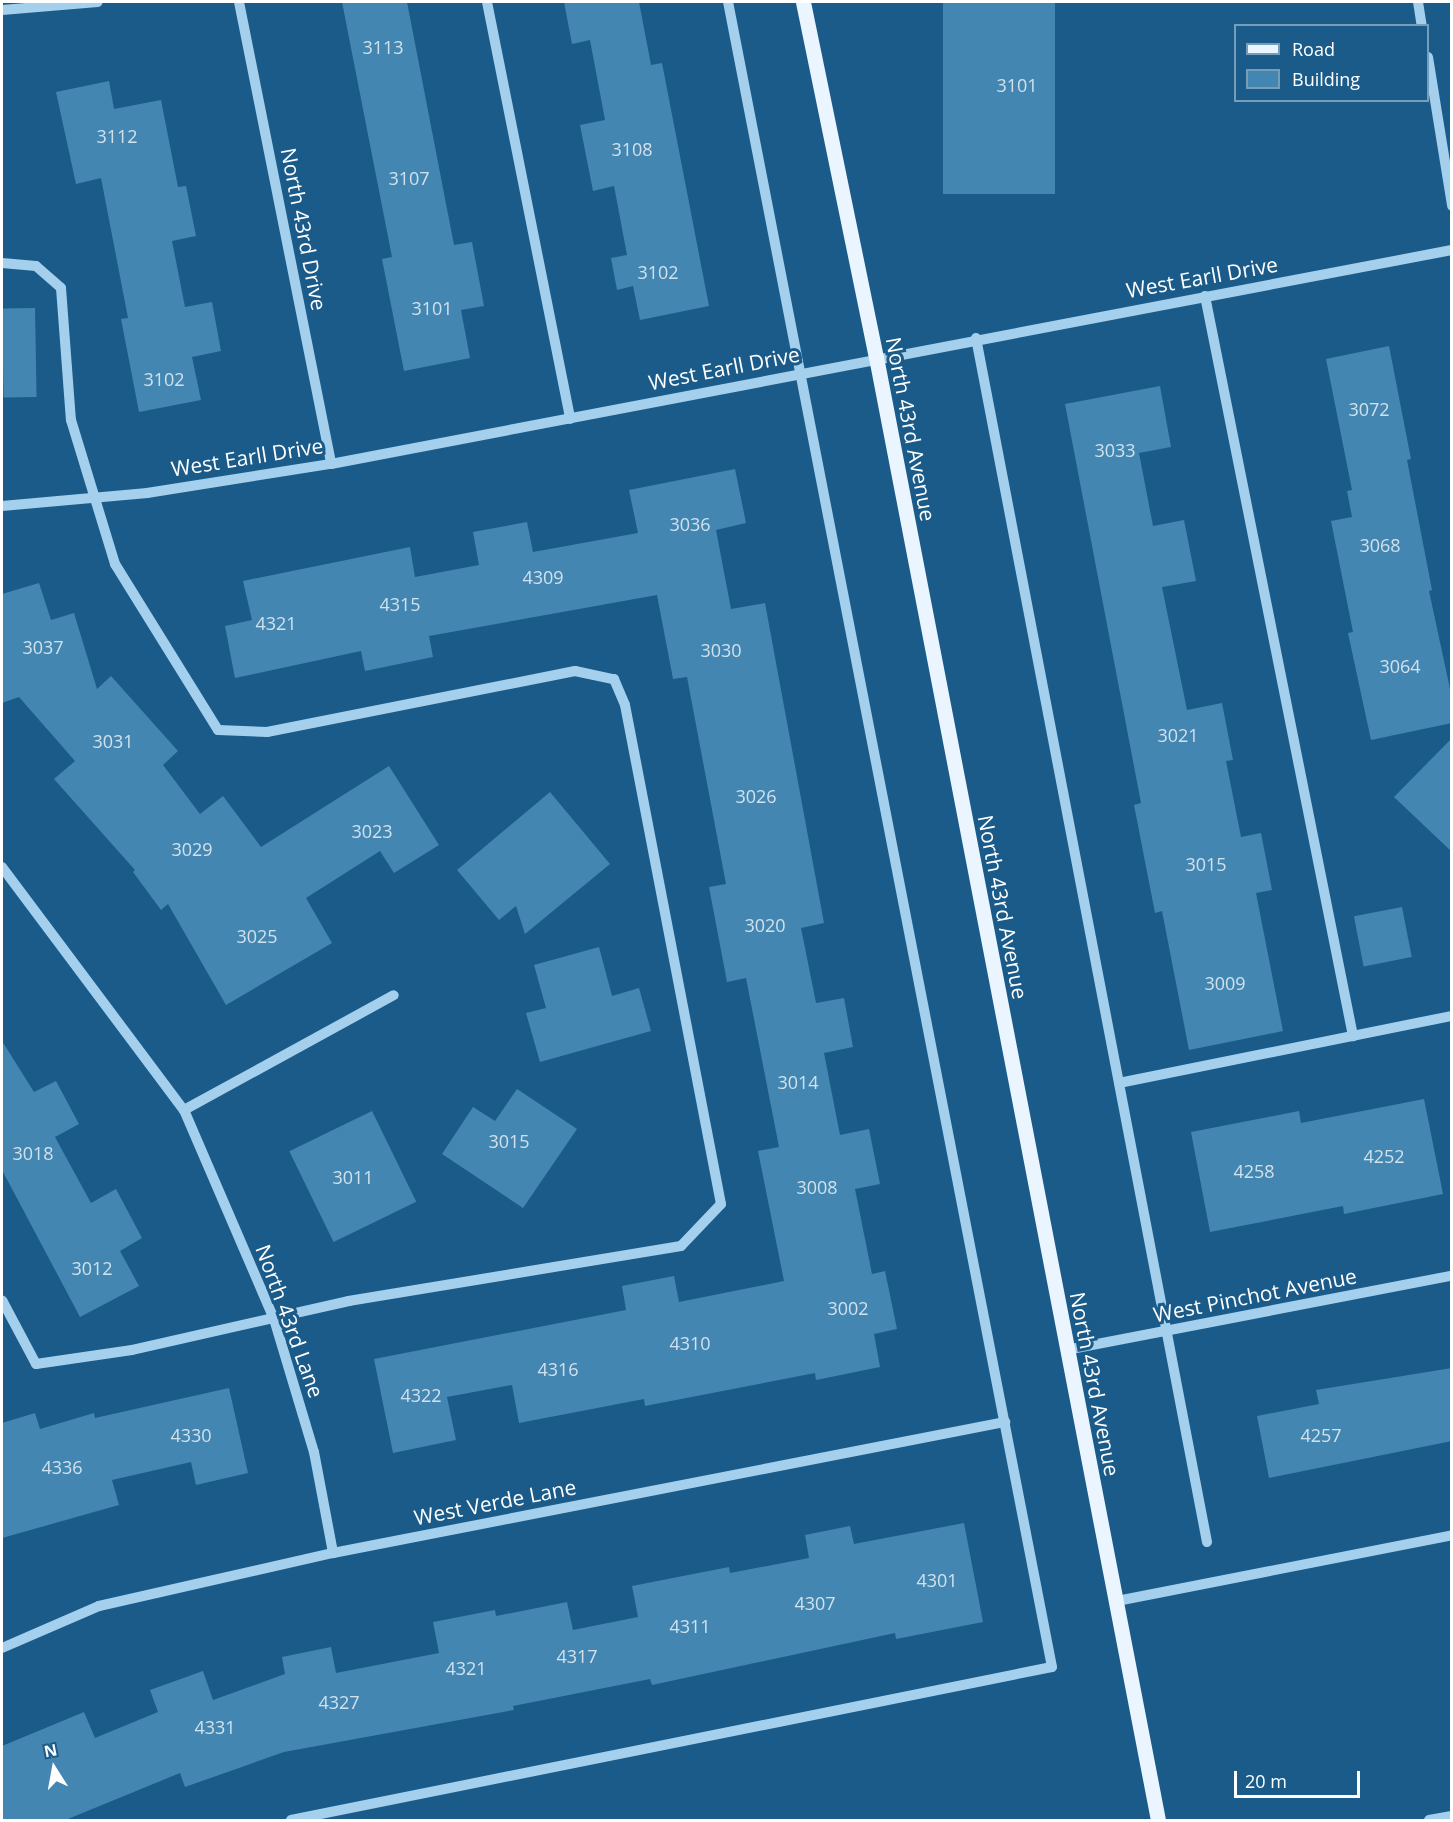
<!DOCTYPE html>
<style>
body{margin:0}
#map{position:relative;width:1453px;height:1822px;overflow:hidden;background:#1a5b8a;font-family:"Open Sans",sans-serif}
div>[style]{position:absolute}
.building>*{inset:0;background:#4386b2;transform-origin:0 0}
.minor>*{height:10px;margin:-5px;padding:0 5px;transform-origin:5px;border-radius:5px;background:#a4d0ed}
.major>*{height:15px;margin:-7.5px;padding:0 7.5px;transform-origin:7.5px;border-radius:7.5px;background:#eaf5ff}
span{translate:-50% -50%;white-space:nowrap;text-align:center;line-height:1.15;-webkit-text-stroke:6px #1a5b8a;paint-order:stroke}
.number-label{font-size:18px;color:#d0e1ec}
.number-label span{-webkit-text-stroke-width:0}
.street-label{font-size:21px;color:#fff}
.frame{position:absolute;inset:0;border:3px solid #fff;pointer-events:none}
.legend{position:absolute;left:1234px;top:24px;width:195px;height:78px;box-sizing:border-box;background:#1a5b8a;border:2px solid #769db9;margin:0;padding:8px 10px;list-style:none;font-size:18px;color:#fff}
.legend li{display:flex;align-items:center;gap:12px;height:30px}
.legend b{width:30px;border:2px solid #769db9}
.north{position:absolute;left:24px;top:1738px;width:60px;height:60px;-webkit-text-stroke:4px #1a5b8a;paint-order:stroke;rotate:349deg;font-size:16px;font-weight:700;line-height:24px;text-align:center;color:#fff}
.north::after{content:'';display:block;margin:auto;width:21px;height:27px;background:#fff;clip-path:polygon(50% 0,100% 100%,50% 72%,0 100%)}
.scale{position:absolute;left:1234px;top:1771px;width:126px;height:27px;box-sizing:border-box;border:3px solid #fff;border-top:0;padding-left:8px;font-size:18px;line-height:21px;white-space:nowrap;color:#fff;-webkit-text-stroke:4px #1a5b8a;paint-order:stroke}
</style>
<div id="map">
<div class="building">
<div style="clip-path:polygon(342px 2px,407px 2px,454px 245px,472px 242px,484px 306px,461px 310px,470px 358px,404px 371px,382px 259px,392px 257px)"></div>
<div style="clip-path:polygon(564px 2px,639px 2px,651px 65px,662px 63px,709px 306px,640px 320px,633px 286px,617px 290px,611px 258px,627px 255px,614px 186px,593px 191px,580px 125px,605px 120px,590px 40px,572px 44px)"></div>
<div style="left:943px;top:2px;width:112px;height:192px"></div>
<div style="clip-path:polygon(109px 81px,114px 109px,161px 100px,178px 187px,186px 186px,196px 236px,172px 241px,185px 307px,212px 302px,221px 351px,192px 357px,201px 400px,139px 412px,121px 319px,128px 318px,101px 178px,76px 184px,56px 92px)"></div>
<div style="left:35px;top:308px;width:89px;height:33px;rotate:89deg"></div>
<div style="clip-path:polygon(1389px 346px,1411px 459px,1407px 460px,1432px 590px,1429px 591px,1452px 698px,1452px 723px,1371px 740px,1348px 633px,1353px 632px,1331px 521px,1352px 517px,1347px 491px,1352px 490px,1326px 359px)"></div>
<div style="clip-path:polygon(1160px 386px,1171px 447px,1139px 453px,1153px 526px,1184px 520px,1196px 581px,1162px 587px,1187px 710px,1222px 703px,1233px 760px,1226px 761px,1241px 837px,1261px 833px,1272px 890px,1256px 893px,1283px 1031px,1189px 1050px,1162px 911px,1155px 913px,1134px 805px,1141px 803px,1065px 404px)"></div>
<div style="clip-path:polygon(735px 469px,746px 523px,716px 530px,731px 609px,765px 603px,824px 923px,801px 928px,816px 1003px,844px 998px,853px 1047px,824px 1053px,840px 1135px,869px 1129px,880px 1184px,855px 1189px,872px 1274px,885px 1271px,897px 1329px,874px 1334px,880px 1367px,816px 1380px,815px 1373px,645px 1406px,644px 1399px,519px 1423px,512px 1385px,447px 1397px,456px 1440px,393px 1453px,374px 1359px,626px 1310px,622px 1286px,674px 1276px,679px 1302px,784px 1281px,758px 1151px,779px 1147px,746px 978px,727px 982px,709px 887px,726px 884px,687px 677px,673px 679px,657px 595px,429px 636px,433px 657px,365px 671px,361px 651px,235px 678px,225px 626px,252px 620px,243px 581px,410px 547px,415px 577px,479px 565px,473px 532px,527px 522px,533px 552px,638px 533px,629px 490px)"></div>
<div style="clip-path:polygon(39px 583px,51px 620px,74px 613px,97px 689px,111px 676px,178px 751px,163px 765px,200px 814px,223px 796px,261px 847px,389px 766px,439px 845px,394px 873px,380px 851px,306px 898px,332px 943px,226px 1005px,168px 904px,161px 910px,133px 872px,135px 870px,54px 779px,75px 761px,19px 697px,2px 703px,2px 594px)"></div>
<div style="clip-path:polygon(1452px 738px,1452px 852px,1394px 797px)"></div>
<div style="clip-path:polygon(550px 792px,610px 864px,525px 934px,516px 906px,499px 920px,457px 870px)"></div>
<div style="left:1402px;top:907px;width:51px;height:49px;rotate:79deg"></div>
<div style="clip-path:polygon(599px 947px,612px 996px,639px 988px,651px 1031px,540px 1062px,526px 1013px,546px 1008px,534px 965px)"></div>
<div style="clip-path:polygon(2px 1041px,34px 1092px,56px 1081px,79px 1124px,55px 1137px,91px 1203px,116px 1189px,142px 1238px,120px 1251px,139px 1286px,80px 1317px,2px 1170px)"></div>
<div style="clip-path:polygon(517px 1089px,577px 1129px,523px 1208px,442px 1154px,473px 1107px,495px 1121px)"></div>
<div style="clip-path:polygon(1424px 1099px,1443px 1194px,1344px 1214px,1343px 1206px,1210px 1232px,1191px 1132px,1299px 1111px,1301px 1123px)"></div>
<div style="left:372px;top:1111px;width:101px;height:92px;rotate:64deg"></div>
<div style="clip-path:polygon(1452px 1368px,1452px 1441px,1269px 1478px,1257px 1416px,1319px 1404px,1316px 1390px)"></div>
<div style="clip-path:polygon(229px 1388px,248px 1473px,196px 1485px,191px 1462px,112px 1480px,119px 1505px,2px 1538px,2px 1423px,35px 1413px,40px 1429px,94px 1413px,95px 1418px)"></div>
<div style="clip-path:polygon(964px 1523px,983px 1622px,896px 1639px,895px 1633px,652px 1685px,650px 1679px,513px 1706px,514px 1710px,284px 1752px,185px 1787px,180px 1773px,63px 1821px,2px 1821px,2px 1746px,84px 1712px,95px 1738px,158px 1712px,150px 1690px,203px 1671px,213px 1700px,285px 1674px,282px 1657px,331px 1647px,336px 1673px,439px 1653px,433px 1622px,495px 1610px,496px 1616px,567px 1602px,573px 1630px,638px 1617px,632px 1586px,729px 1567px,730px 1573px,809px 1558px,805px 1535px,850px 1526px,854px 1544px)"></div>
</div>
<div class="minor">
<div style="left:239px;top:2px;width:471px;rotate:78.7deg"></div>
<div style="left:487px;top:2px;width:425px;rotate:78.7deg"></div>
<div style="left:1418px;top:2px;width:24px;rotate:81deg"></div>
<div style="left:2px;top:10px;width:96px;rotate:-4.8deg"></div>
<div style="left:1428px;top:57px;width:151px;rotate:80.8deg"></div>
<div style="left:2px;top:263px;width:34px;rotate:5deg"></div>
<div style="left:36px;top:266px;width:33px;rotate:41deg"></div>
<div style="left:61px;top:288px;width:132px;rotate:85.7deg"></div>
<div style="left:71px;top:420px;width:151px;rotate:73deg"></div>
<div style="left:115px;top:564px;width:195px;rotate:58.2deg"></div>
<div style="left:218px;top:730px;width:49px;rotate:2.3deg"></div>
<div style="left:267px;top:732px;width:314px;rotate:-11.2deg"></div>
<div style="left:575px;top:671px;width:40px;rotate:12deg"></div>
<div style="left:614px;top:679px;width:28px;rotate:67deg"></div>
<div style="left:625px;top:705px;width:508px;rotate:79.11deg"></div>
<div style="left:721px;top:1204px;width:58px;rotate:133.6deg"></div>
<div style="left:681px;top:1246px;width:337px;rotate:170.6deg"></div>
<div style="left:349px;top:1301px;width:222px;rotate:167.3deg"></div>
<div style="left:132px;top:1350px;width:97px;rotate:171.7deg"></div>
<div style="left:36px;top:1364px;width:72px;rotate:-118deg"></div>
<div style="left:1205px;top:296px;width:755px;rotate:78.69deg"></div>
<div style="left:976px;top:338px;width:1226px;rotate:79.14deg"></div>
<div style="left:2px;top:506px;width:146px;rotate:-5.1deg"></div>
<div style="left:147px;top:493px;width:186px;rotate:-9deg"></div>
<div style="left:331px;top:464px;width:1141px;rotate:-10.81deg"></div>
<div style="left:2px;top:867px;width:304px;rotate:53.2deg"></div>
<div style="left:184px;top:1110px;width:228px;rotate:66.7deg"></div>
<div style="left:274px;top:1319px;width:139px;rotate:73.3deg"></div>
<div style="left:314px;top:1452px;width:103px;rotate:79.3deg"></div>
<div style="left:1119px;top:1083px;width:340px;rotate:-11.4deg"></div>
<div style="left:184px;top:1110px;width:239px;rotate:-28.7deg"></div>
<div style="left:1066px;top:1350px;width:393px;rotate:-10.9deg"></div>
<div style="left:1117px;top:1601px;width:341px;rotate:-11.1deg"></div>
<div style="left:2px;top:1648px;width:106px;rotate:-23.4deg"></div>
<div style="left:99px;top:1606px;width:240px;rotate:-12.8deg"></div>
<div style="left:333px;top:1553px;width:685px;rotate:-11.03deg"></div>
<div style="left:291px;top:1820px;width:776px;rotate:-11.37deg"></div>
<div style="left:1052px;top:1667px;width:1696px;rotate:-101.01deg"></div>
<div style="left:1429px;top:1820px;width:23px;rotate:-10deg"></div>
</div>
<div class="major">
<div style="left:803px;top:2px;width:362px;rotate:78.4deg"></div>
<div style="left:876px;top:357px;width:1490px;rotate:79.09deg"></div>
</div>
<div class="number-label">
<span style="left:383px;top:47px">3113</span>
<span style="left:1017px;top:85px">3101</span>
<span style="left:117px;top:136px">3112</span>
<span style="left:632px;top:149px">3108</span>
<span style="left:409px;top:178px">3107</span>
<span style="left:658px;top:272px">3102</span>
<span style="left:432px;top:308px">3101</span>
<span style="left:164px;top:379px">3102</span>
<span style="left:1369px;top:409px">3072</span>
<span style="left:1115px;top:450px">3033</span>
<span style="left:690px;top:524px">3036</span>
<span style="left:1380px;top:545px">3068</span>
<span style="left:543px;top:577px">4309</span>
<span style="left:400px;top:604px">4315</span>
<span style="left:276px;top:623px">4321</span>
<span style="left:43px;top:647px">3037</span>
<span style="left:721px;top:650px">3030</span>
<span style="left:1400px;top:666px">3064</span>
<span style="left:1178px;top:735px">3021</span>
<span style="left:113px;top:741px">3031</span>
<span style="left:756px;top:796px">3026</span>
<span style="left:372px;top:831px">3023</span>
<span style="left:192px;top:849px">3029</span>
<span style="left:1206px;top:864px">3015</span>
<span style="left:765px;top:925px">3020</span>
<span style="left:257px;top:936px">3025</span>
<span style="left:1225px;top:983px">3009</span>
<span style="left:798px;top:1082px">3014</span>
<span style="left:509px;top:1141px">3015</span>
<span style="left:33px;top:1153px">3018</span>
<span style="left:1384px;top:1156px">4252</span>
<span style="left:1254px;top:1171px">4258</span>
<span style="left:353px;top:1177px">3011</span>
<span style="left:817px;top:1187px">3008</span>
<span style="left:92px;top:1268px">3012</span>
<span style="left:848px;top:1308px">3002</span>
<span style="left:690px;top:1343px">4310</span>
<span style="left:558px;top:1369px">4316</span>
<span style="left:421px;top:1395px">4322</span>
<span style="left:191px;top:1435px">4330</span>
<span style="left:1321px;top:1435px">4257</span>
<span style="left:62px;top:1467px">4336</span>
<span style="left:937px;top:1580px">4301</span>
<span style="left:815px;top:1603px">4307</span>
<span style="left:690px;top:1626px">4311</span>
<span style="left:577px;top:1656px">4317</span>
<span style="left:466px;top:1668px">4321</span>
<span style="left:339px;top:1702px">4327</span>
<span style="left:215px;top:1727px">4331</span>
</div>
<div class="street-label">
<span style="left:304px;top:229px;rotate:79deg">North 43rd Drive</span>
<span style="left:1202px;top:277px;rotate:-10deg">West Earll Drive</span>
<span style="left:724px;top:368px;rotate:-11deg">West Earll Drive</span>
<span style="left:911px;top:429px;rotate:79deg">North 43rd Avenue</span>
<span style="left:247px;top:457px;rotate:-9deg">West Earll Drive</span>
<span style="left:1003px;top:907px;rotate:79deg">North 43rd Avenue</span>
<span style="left:1255px;top:1295px;rotate:-11deg">West Pinchot Avenue</span>
<span style="left:290px;top:1321px;rotate:70deg">North 43rd Lane</span>
<span style="left:1095px;top:1384px;rotate:79deg">North 43rd Avenue</span>
<span style="left:495px;top:1502px;rotate:-11deg">West Verde Lane</span>
</div>
<div class="frame"></div>
<ul class="legend">
<li><b style="height:8px;background:#eaf5ff"></b>Road</li>
<li><b style="height:16px;background:#4386b2"></b>Building</li>
</ul>
<div class="north">N</div>
<div class="scale">20 m</div>
</div>
